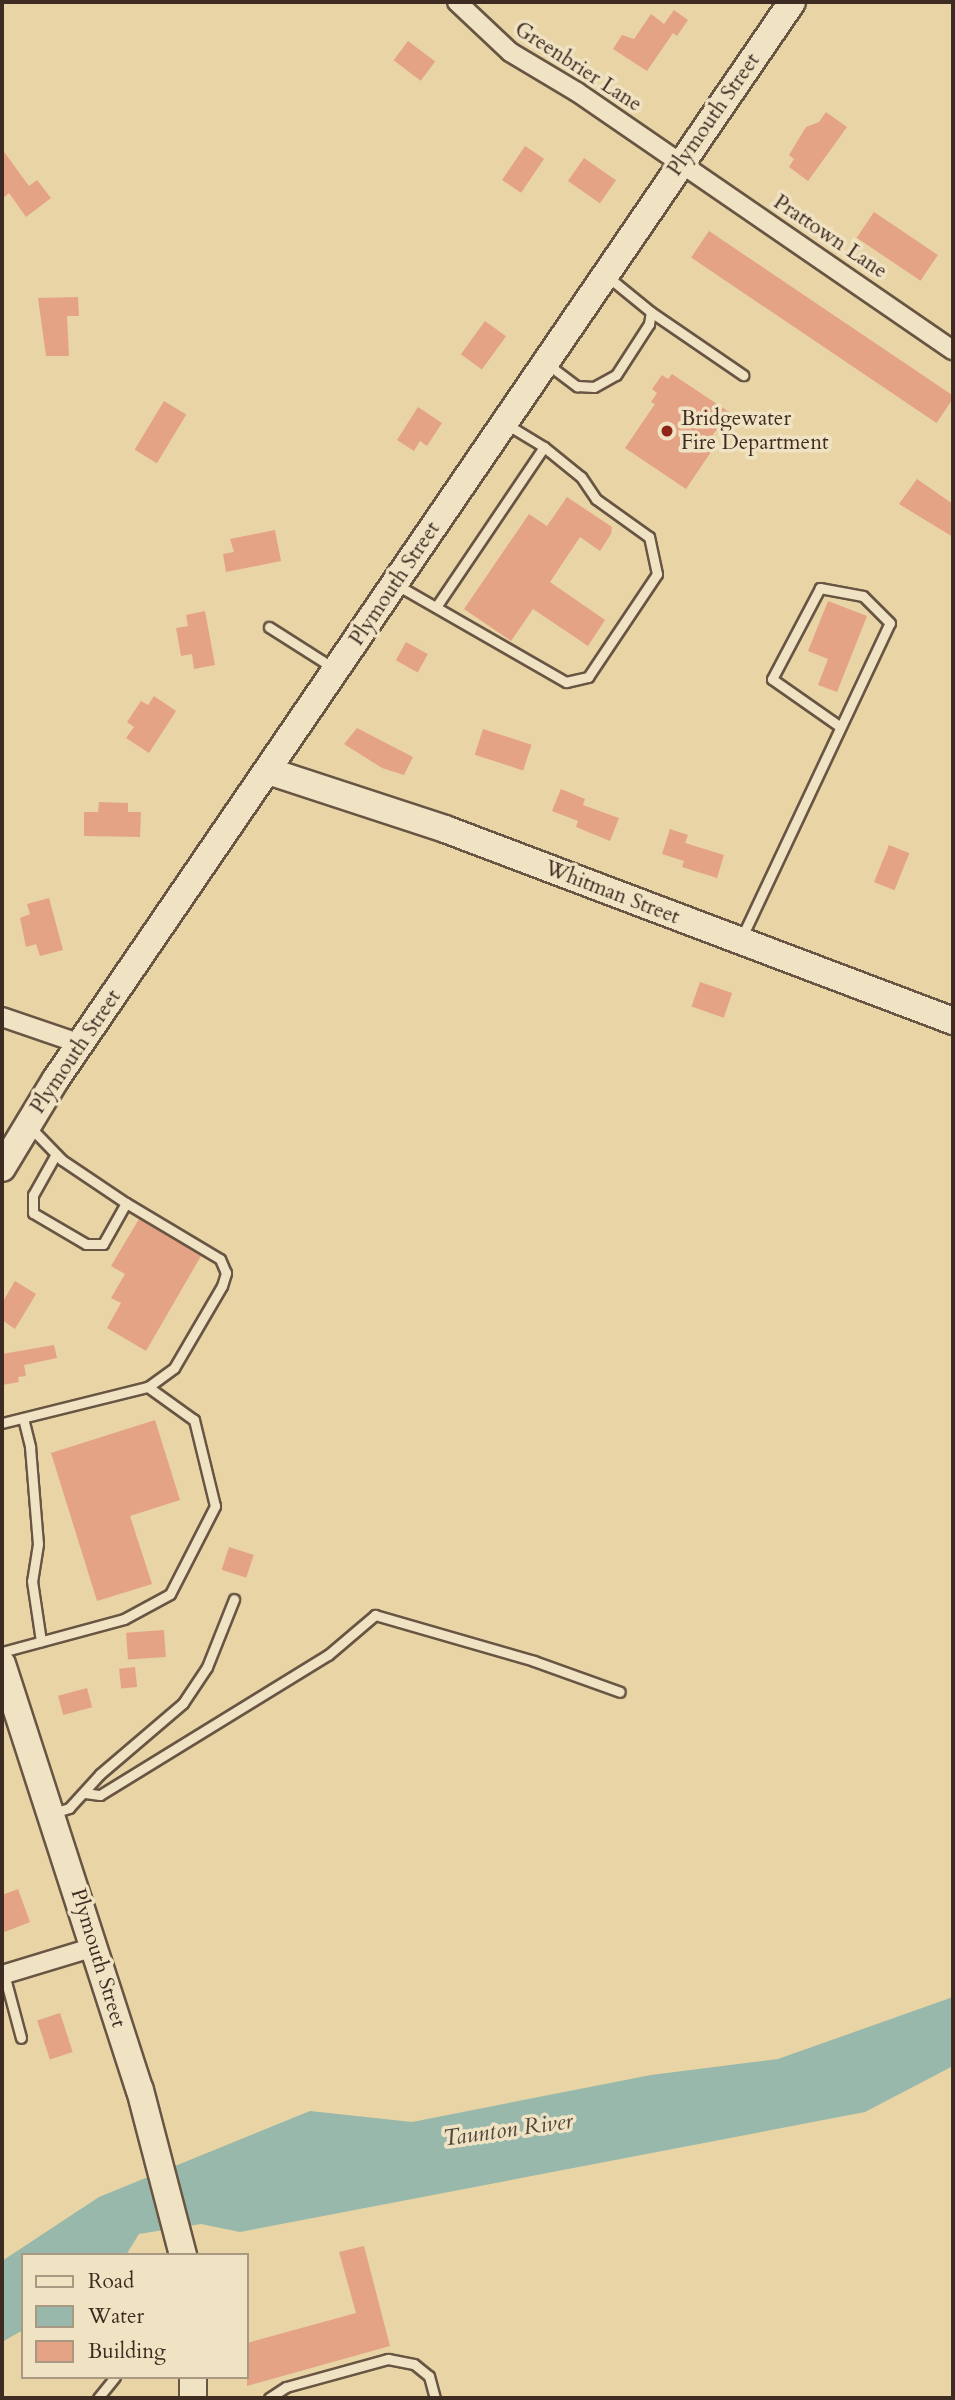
<!DOCTYPE html>
<style>
body{margin:0}
#map{position:relative;width:955px;height:2400px;overflow:hidden;background:#e8d4a5;font-family:Cardo,serif}
div>[style]{position:absolute}
.water>*{inset:0;background:#97b8aa}
.building>*{inset:0;background:#e5a385;transform-origin:0 0}
.roads{filter:drop-shadow(2px 0 #685543) drop-shadow(-2px 0 #685543) drop-shadow(0 2px #685543) drop-shadow(0 -2px #685543)}
.lane>*{height:9px;margin:-4.5px;padding:0 4.5px;transform-origin:4.5px;border-radius:4.5px;background:#f0e3c4}
.street>*{height:18px;margin:-9px;padding:0 9px;transform-origin:9px;border-radius:9px;background:#f0e3c4}
.secondary>*{height:26px;margin:-13px;padding:0 13px;transform-origin:13px;border-radius:13px;background:#f0e3c4}
.dots>*{width:19px;height:19px;translate:-50% -50%;box-sizing:border-box;border:4px solid #f0e3c4;border-radius:50%}
span{translate:-50% -50%;white-space:nowrap;text-align:center;line-height:1.15;-webkit-text-stroke:7px #f0e3c4;paint-order:stroke}
.street-label{font-size:21px;color:#3e2b22}
.poi-label{font-size:21px;color:#3e2b22}
.left{translate:0 -50%;text-align:left}
.water-label{font-size:23px;color:#50473d;font-style:italic}
.frame{position:absolute;inset:0;border:4px solid #3e2b22;pointer-events:none}
.legend{position:absolute;left:21px;top:2253px;width:228px;height:126px;box-sizing:border-box;background:#f0e3c4;border:2px solid #a99983;margin:0;padding:9px 12px;list-style:none;font-size:21px;color:#3e2b22}
.legend li{display:flex;align-items:center;gap:14px;height:35px}
.legend b{width:35px;border:2px solid #a99983}
</style>
<div id="map">
<div class="water">
<div style="clip-path:polygon(953px 1997px,953px 2066px,865px 2112px,240px 2232px,201px 2224px,139px 2234px,126px 2255px,23px 2255px,23px 2330px,2px 2342px,2px 2261px,99px 2197px,310px 2111px,412px 2122px,651px 2075px,778px 2059px)"></div>
</div>
<div class="building">
<div style="clip-path:polygon(674px 10px,688px 20px,677px 36px,673px 33px,647px 71px,613px 49px,622px 35px,634px 39px,651px 14px,664px 24px)"></div>
<div style="left:408px;top:41px;width:34px;height:24px;rotate:37deg"></div>
<div style="clip-path:polygon(826px 112px,847px 127px,808px 181px,789px 167px,794px 159px,789px 155px,806px 127px,819px 122px)"></div>
<div style="left:525px;top:146px;width:23px;height:41px;rotate:34deg"></div>
<div style="clip-path:polygon(2px 149px,29px 186px,37px 180px,51px 198px,26px 217px,9px 193px,2px 199px)"></div>
<div style="left:584px;top:158px;width:39px;height:28px;rotate:35deg"></div>
<div style="left:874px;top:212px;width:77px;height:31px;rotate:34deg"></div>
<div style="left:709px;top:231px;width:296px;height:32px;rotate:34deg"></div>
<div style="clip-path:polygon(78px 297px,79px 316px,67px 316px,69px 356px,46px 356px,38px 298px)"></div>
<div style="left:485px;top:321px;width:26px;height:41px;rotate:36deg"></div>
<div style="clip-path:polygon(672px 374px,729px 412px,710px 439px,717px 443px,686px 489px,625px 448px,655px 404px,651px 402px,657px 393px,652px 389px,662px 375px,668px 379px)"></div>
<div style="left:164px;top:401px;width:26px;height:57px;rotate:31deg"></div>
<div style="clip-path:polygon(418px 407px,442px 423px,427px 446px,420px 441px,414px 451px,397px 440px)"></div>
<div style="clip-path:polygon(917px 479px,953px 504px,953px 537px,899px 504px)"></div>
<div style="clip-path:polygon(567px 497px,612px 527px,611px 534px,600px 551px,580px 537px,550px 582px,605px 620px,588px 646px,533px 609px,511px 641px,464px 609px,529px 514px,547px 526px)"></div>
<div style="clip-path:polygon(275px 530px,281px 561px,226px 572px,223px 554px,234px 552px,230px 539px)"></div>
<div style="clip-path:polygon(828px 601px,867px 616px,837px 692px,818px 685px,828px 659px,808px 651px)"></div>
<div style="clip-path:polygon(205px 611px,215px 665px,194px 669px,192px 654px,181px 656px,176px 628px,188px 626px,186px 615px)"></div>
<div style="left:406px;top:642px;width:25px;height:21px;rotate:29deg"></div>
<div style="clip-path:polygon(154px 696px,176px 711px,149px 753px,126px 738px,134px 727px,127px 722px,141px 701px,148px 705px)"></div>
<div style="clip-path:polygon(357px 728px,413px 757px,404px 775px,382px 768px,344px 744px)"></div>
<div style="left:483px;top:729px;width:51px;height:27px;rotate:18deg"></div>
<div style="clip-path:polygon(561px 789px,585px 799px,583px 805px,619px 818px,610px 841px,576px 827px,578px 821px,552px 811px)"></div>
<div style="clip-path:polygon(99px 802px,128px 803px,128px 812px,141px 812px,140px 837px,84px 836px,84px 812px,98px 812px)"></div>
<div style="clip-path:polygon(670px 829px,688px 835px,685px 843px,724px 855px,717px 878px,682px 867px,684px 861px,662px 854px)"></div>
<div style="left:889px;top:845px;width:22px;height:40px;rotate:22deg"></div>
<div style="clip-path:polygon(49px 898px,63px 950px,40px 956px,36px 944px,26px 947px,20px 918px,30px 914px,27px 904px)"></div>
<div style="left:700px;top:982px;width:34px;height:26px;rotate:19deg"></div>
<div style="clip-path:polygon(139px 1219px,201px 1256px,146px 1351px,107px 1328px,121px 1303px,111px 1298px,125px 1274px,111px 1266px)"></div>
<div style="clip-path:polygon(15px 1281px,36px 1294px,15px 1329px,2px 1320px,2px 1303px)"></div>
<div style="clip-path:polygon(54px 1345px,57px 1358px,24px 1365px,26px 1376px,18px 1377px,19px 1382px,2px 1385px,2px 1354px)"></div>
<div style="clip-path:polygon(155px 1420px,180px 1500px,130px 1516px,152px 1584px,97px 1601px,51px 1453px)"></div>
<div style="left:229px;top:1547px;width:26px;height:24px;rotate:18deg"></div>
<div style="left:164px;top:1630px;width:27px;height:38px;rotate:86deg"></div>
<div style="left:135px;top:1667px;width:20px;height:16px;rotate:84deg"></div>
<div style="left:87px;top:1688px;width:20px;height:30px;rotate:75deg"></div>
<div style="clip-path:polygon(18px 1889px,30px 1922px,2px 1933px,2px 1895px)"></div>
<div style="left:60px;top:2013px;width:41px;height:24px;rotate:72deg"></div>
<div style="clip-path:polygon(364px 2246px,390px 2346px,247px 2386px,247px 2343px,356px 2313px,339px 2252px)"></div>
</div>
<div class="roads">
<div class="lane">
<div style="left:651px;top:312px;width:112px;rotate:34.4deg"></div>
<div style="left:546px;top:363px;width:39px;rotate:37deg"></div>
<div style="left:577px;top:386px;width:17px;rotate:3deg"></div>
<div style="left:594px;top:387px;width:25px;rotate:-29deg"></div>
<div style="left:616px;top:375px;width:61px;rotate:-57.1deg"></div>
<div style="left:649px;top:324px;width:12px;rotate:-81deg"></div>
<div style="left:651px;top:312px;width:57px;rotate:-140.7deg"></div>
<div style="left:397px;top:585px;width:195px;rotate:29.9deg"></div>
<div style="left:566px;top:682px;width:23px;rotate:-13deg"></div>
<div style="left:588px;top:677px;width:124px;rotate:-56.2deg"></div>
<div style="left:657px;top:574px;width:38px;rotate:-102deg"></div>
<div style="left:649px;top:537px;width:65px;rotate:-144.4deg"></div>
<div style="left:596px;top:499px;width:27px;rotate:-124deg"></div>
<div style="left:581px;top:477px;width:48px;rotate:-141deg"></div>
<div style="left:544px;top:447px;width:44px;rotate:-148.8deg"></div>
<div style="left:436px;top:607px;width:193px;rotate:-56deg"></div>
<div style="left:269px;top:627px;width:78px;rotate:32.5deg"></div>
<div style="left:741px;top:939px;width:349px;rotate:-64.8deg"></div>
<div style="left:890px;top:623px;width:38px;rotate:-135deg"></div>
<div style="left:863px;top:596px;width:44px;rotate:-169.5deg"></div>
<div style="left:820px;top:588px;width:103px;rotate:117.8deg"></div>
<div style="left:772px;top:679px;width:82px;rotate:35deg"></div>
<div style="left:29px;top:1126px;width:47px;rotate:45.9deg"></div>
<div style="left:62px;top:1160px;width:77px;rotate:33.9deg"></div>
<div style="left:126px;top:1203px;width:47px;rotate:119.3deg"></div>
<div style="left:103px;top:1244px;width:17px;rotate:180deg"></div>
<div style="left:86px;top:1244px;width:61px;rotate:-149.7deg"></div>
<div style="left:33px;top:1213px;width:18px;rotate:-90deg"></div>
<div style="left:33px;top:1195px;width:47px;rotate:-60.7deg"></div>
<div style="left:23px;top:1418px;width:30px;rotate:76deg"></div>
<div style="left:30px;top:1447px;width:97px;rotate:85.3deg"></div>
<div style="left:38px;top:1544px;width:37px;rotate:99deg"></div>
<div style="left:32px;top:1581px;width:61px;rotate:81.5deg"></div>
<div style="left:2px;top:1423px;width:150px;rotate:-13.9deg"></div>
<div style="left:148px;top:1387px;width:32px;rotate:-36deg"></div>
<div style="left:174px;top:1368px;width:95px;rotate:-59.7deg"></div>
<div style="left:222px;top:1286px;width:14px;rotate:-73deg"></div>
<div style="left:226px;top:1273px;width:15px;rotate:-113deg"></div>
<div style="left:220px;top:1259px;width:109px;rotate:-149.2deg"></div>
<div style="left:2px;top:1652px;width:126px;rotate:-15.1deg"></div>
<div style="left:124px;top:1619px;width:52px;rotate:-28.5deg"></div>
<div style="left:170px;top:1594px;width:99px;rotate:-62.9deg"></div>
<div style="left:215px;top:1506px;width:89px;rotate:-103.7deg"></div>
<div style="left:194px;top:1420px;width:57px;rotate:-144.3deg"></div>
<div style="left:85px;top:1793px;width:15px;rotate:8deg"></div>
<div style="left:100px;top:1795px;width:268px;rotate:-31.6deg"></div>
<div style="left:328px;top:1655px;width:62px;rotate:-40.4deg"></div>
<div style="left:375px;top:1615px;width:166px;rotate:16.1deg"></div>
<div style="left:534px;top:1661px;width:91px;rotate:19.8deg"></div>
<div style="left:53px;top:1813px;width:17px;rotate:-17deg"></div>
<div style="left:69px;top:1808px;width:46px;rotate:-47.6deg"></div>
<div style="left:100px;top:1774px;width:109px;rotate:-40.5deg"></div>
<div style="left:183px;top:1703px;width:43px;rotate:-56.3deg"></div>
<div style="left:207px;top:1667px;width:73px;rotate:-68.3deg"></div>
<div style="left:4px;top:1974px;width:66px;rotate:75.1deg"></div>
<div style="left:98px;top:2398px;width:27px;rotate:-51deg"></div>
<div style="left:269px;top:2398px;width:20px;rotate:-33deg"></div>
<div style="left:286px;top:2387px;width:106px;rotate:-15.4deg"></div>
<div style="left:388px;top:2359px;width:26px;rotate:11deg"></div>
<div style="left:414px;top:2364px;width:19px;rotate:39deg"></div>
<div style="left:429px;top:2376px;width:23px;rotate:75deg"></div>
</div>
<div class="street">
<div style="left:457px;top:2px;width:73px;rotate:43.3deg"></div>
<div style="left:510px;top:52px;width:78px;rotate:30.8deg"></div>
<div style="left:577px;top:92px;width:456px;rotate:34.5deg"></div>
<div style="left:2px;top:1017px;width:83px;rotate:18.9deg"></div>
<div style="left:2px;top:1975px;width:96px;rotate:-16.9deg"></div>
</div>
<div class="secondary">
<div style="left:268px;top:771px;width:186px;rotate:18.1deg"></div>
<div style="left:445px;top:829px;width:543px;rotate:20.7deg"></div>
<div style="left:2px;top:1168px;width:104px;rotate:-58.8deg"></div>
<div style="left:56px;top:1079px;width:1304px;rotate:-55.65deg"></div>
<div style="left:2px;top:1664px;width:448px;rotate:72.1deg"></div>
<div style="left:140px;top:2090px;width:171px;rotate:75.4deg"></div>
<div style="left:193px;top:2377px;width:21px;rotate:90deg"></div>
</div>
</div>
<div class="dots">
<div style="left:667px;top:431px;background:#8f2418"></div>
</div>
<div class="street-label">
<span style="left:578px;top:67px;rotate:33deg">Greenbrier Lane</span>
<span style="left:714px;top:115px;rotate:-55deg">Plymouth Street</span>
<span style="left:830px;top:237px;rotate:34deg">Prattown Lane</span>
<span style="left:395px;top:584px;rotate:-56deg">Plymouth Street</span>
<span style="left:612px;top:893px;rotate:21deg">Whitman Street</span>
<span style="left:76px;top:1052px;rotate:-56deg">Plymouth Street</span>
<span style="left:98px;top:1958px;rotate:73deg">Plymouth Street</span>
</div>
<div class="poi-label">
<span class="left" style="left:681px;top:431px">Bridgewater<br>Fire Department</span>
</div>
<div class="water-label">
<span style="left:508px;top:2130px;rotate:-8deg">Taunton River</span>
</div>
<div class="frame"></div>
<ul class="legend">
<li><b style="height:9px;background:#f0e3c4"></b>Road</li>
<li><b style="height:19px;background:#97b8aa"></b>Water</li>
<li><b style="height:19px;background:#e5a385"></b>Building</li>
</ul>
</div>
